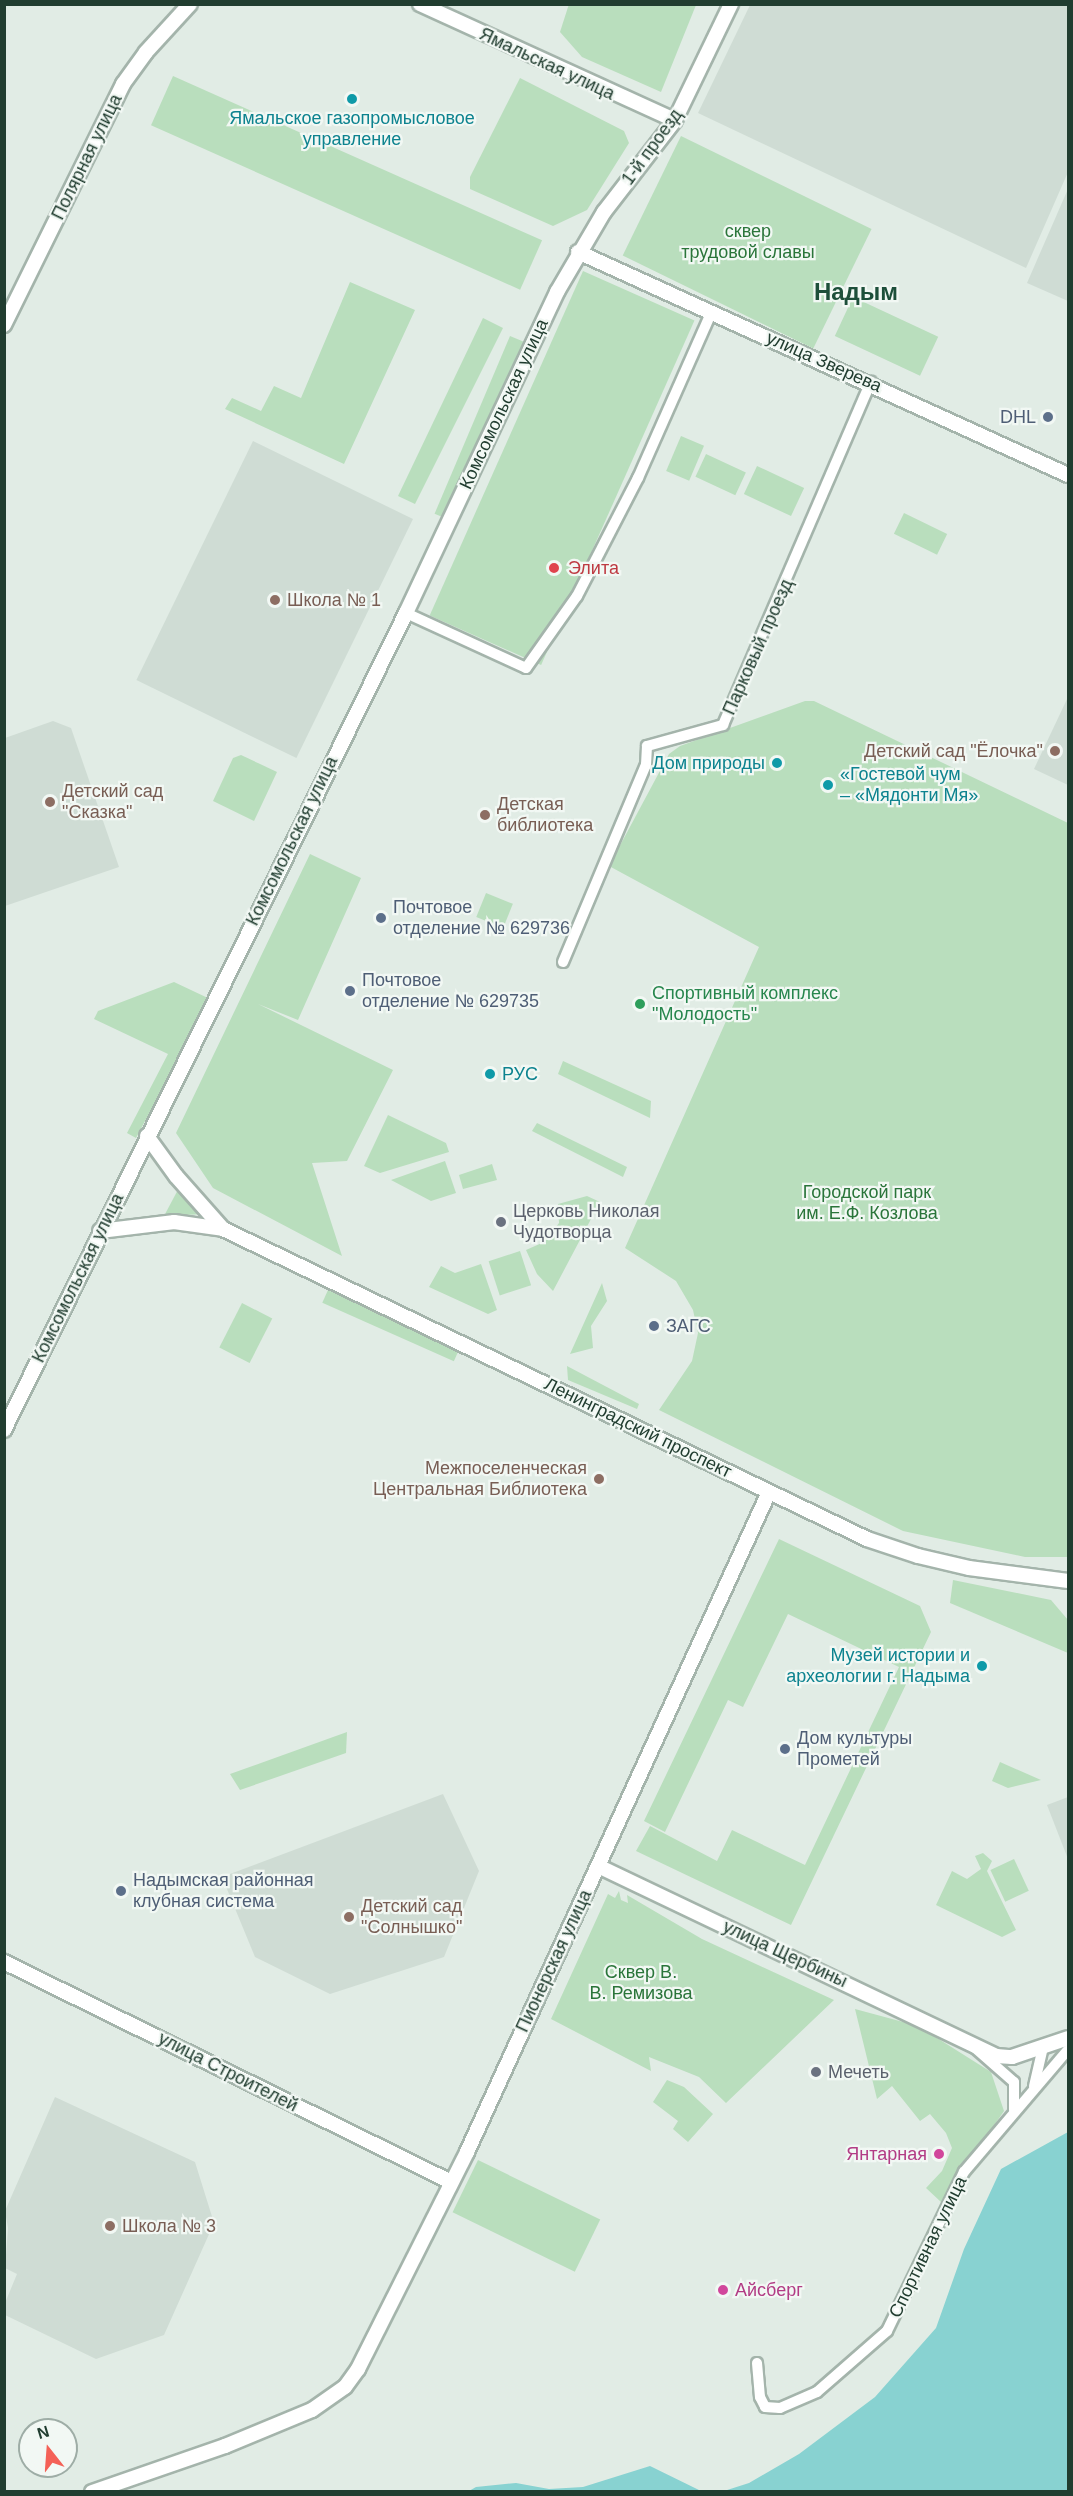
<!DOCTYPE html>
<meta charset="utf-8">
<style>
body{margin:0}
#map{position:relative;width:1073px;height:2496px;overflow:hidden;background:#e1ece5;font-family:Helvetica,sans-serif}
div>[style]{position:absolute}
.built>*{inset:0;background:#cfdcd4;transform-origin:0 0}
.green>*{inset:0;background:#b9debd;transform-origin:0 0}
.water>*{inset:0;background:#88d2d1}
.roads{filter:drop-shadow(2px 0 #a4b4ab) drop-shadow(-2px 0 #a4b4ab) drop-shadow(0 2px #a4b4ab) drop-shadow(0 -2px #a4b4ab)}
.minor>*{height:10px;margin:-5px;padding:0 5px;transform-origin:5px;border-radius:5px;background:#fff}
.tertiary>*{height:14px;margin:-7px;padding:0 7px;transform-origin:7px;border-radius:7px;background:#fff}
.dots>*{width:16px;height:16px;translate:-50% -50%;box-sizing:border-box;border:3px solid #f2f8f4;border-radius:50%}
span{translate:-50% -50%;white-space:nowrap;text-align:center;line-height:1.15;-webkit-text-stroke:4.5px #f2f8f4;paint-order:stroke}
.street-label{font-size:18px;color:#213d30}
.culture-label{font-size:18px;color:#0d838f}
.right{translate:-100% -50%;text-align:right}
.left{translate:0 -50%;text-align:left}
.park-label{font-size:18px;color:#2a753a}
.service-label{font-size:18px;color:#4e5e75}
.health-label{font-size:18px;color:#be3a42}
.education-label{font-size:18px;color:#785e54}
.leisure-label{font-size:18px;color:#27864d}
.worship-label{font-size:18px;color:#5b616d}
.hotel-label{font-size:18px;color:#b23c85}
.district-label{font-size:24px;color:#1d4f3a;font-weight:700}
.frame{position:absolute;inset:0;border:6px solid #213d30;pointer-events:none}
.north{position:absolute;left:18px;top:2418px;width:60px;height:60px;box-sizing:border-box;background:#f2f8f4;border:2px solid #9eada6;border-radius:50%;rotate:343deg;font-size:16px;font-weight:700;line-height:24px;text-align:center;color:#213d30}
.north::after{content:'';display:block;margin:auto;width:21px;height:27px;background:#f46157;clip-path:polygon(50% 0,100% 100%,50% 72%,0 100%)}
</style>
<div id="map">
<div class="built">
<div style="clip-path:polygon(750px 5px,1068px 5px,1068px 172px,1026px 268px,698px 113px)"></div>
<div style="clip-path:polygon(1068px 189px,1068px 301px,1027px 283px)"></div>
<div style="left:253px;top:441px;width:178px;height:266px;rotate:26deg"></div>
<div style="clip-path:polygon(1068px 697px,1068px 785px,1034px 769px)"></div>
<div style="clip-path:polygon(53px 721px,71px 728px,119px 867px,5px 906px,5px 738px)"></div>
<div style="clip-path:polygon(443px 1794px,479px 1871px,444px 1957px,330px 1994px,255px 1957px,222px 1877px)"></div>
<div style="clip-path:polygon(1068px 1797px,1068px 1859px,1047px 1805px)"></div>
<div style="clip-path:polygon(55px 2097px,195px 2162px,214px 2223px,164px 2335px,96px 2359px,5px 2315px,5px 2303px,17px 2274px,5px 2268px,8px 2228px,5px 2211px)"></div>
</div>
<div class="green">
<div style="clip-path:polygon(569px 4px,696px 4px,696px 5px,661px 92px,582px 57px,560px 32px)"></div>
<div style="left:173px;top:76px;width:404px;height:54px;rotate:24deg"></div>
<div style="clip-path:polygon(520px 78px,624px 131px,629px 143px,587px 210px,553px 226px,470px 189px,470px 177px)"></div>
<div style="left:681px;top:136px;width:212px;height:133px;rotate:26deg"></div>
<div style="left:583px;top:271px;width:122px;height:377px;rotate:24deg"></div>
<div style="clip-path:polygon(350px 282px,415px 310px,344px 464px,225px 409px,232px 398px,261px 411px,274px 386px,301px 398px)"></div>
<div style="left:853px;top:297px;width:94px;height:43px;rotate:25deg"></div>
<div style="clip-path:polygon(483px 318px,503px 328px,415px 504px,398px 496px)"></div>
<div style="left:510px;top:336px;width:15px;height:193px;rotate:23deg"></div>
<div style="left:681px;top:436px;width:25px;height:38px;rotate:23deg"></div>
<div style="left:706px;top:454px;width:44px;height:25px;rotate:25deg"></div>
<div style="left:757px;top:466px;width:52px;height:31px;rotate:25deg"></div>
<div style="left:904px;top:513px;width:48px;height:23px;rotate:26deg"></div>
<div style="clip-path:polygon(805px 701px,814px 701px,1068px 823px,1068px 1557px,1025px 1557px,903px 1531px,659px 1410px,692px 1361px,698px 1333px,693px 1310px,676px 1281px,625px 1248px,759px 947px,609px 866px,669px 754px,680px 746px)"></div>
<div style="clip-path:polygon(241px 755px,277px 772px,254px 821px,213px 801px,233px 758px)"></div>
<div style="clip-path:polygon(310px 854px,361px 878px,298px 1020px,258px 1004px,393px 1070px,347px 1161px,312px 1163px,342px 1256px,213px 1188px,176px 1133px)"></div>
<div style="left:486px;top:893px;width:29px;height:26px;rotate:22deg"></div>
<div style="clip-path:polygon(174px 982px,210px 999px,136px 1138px,127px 1133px,168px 1054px,94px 1019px,98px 1011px)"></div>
<div style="clip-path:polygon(563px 1061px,651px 1101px,650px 1118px,558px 1074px)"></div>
<div style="clip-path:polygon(388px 1115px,446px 1143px,449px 1152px,380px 1173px,364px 1166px)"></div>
<div style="clip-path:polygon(537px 1123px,627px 1167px,623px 1177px,532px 1131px)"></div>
<div style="clip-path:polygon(445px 1161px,456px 1193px,431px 1201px,391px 1180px)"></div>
<div style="clip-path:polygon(492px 1164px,497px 1180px,463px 1189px,459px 1175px)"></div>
<div style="clip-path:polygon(181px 1184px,205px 1214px,164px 1216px)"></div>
<div style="clip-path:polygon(587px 1196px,600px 1202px,553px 1291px,537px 1274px,526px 1250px,544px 1242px,559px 1223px,558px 1204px)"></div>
<div style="left:520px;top:1251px;width:36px;height:33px;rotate:72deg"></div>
<div style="clip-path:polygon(481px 1264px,497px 1310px,488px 1314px,429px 1287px,441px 1266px,455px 1273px)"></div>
<div style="clip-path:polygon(602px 1283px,607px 1301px,591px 1326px,593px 1348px,570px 1354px)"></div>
<div style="left:328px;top:1290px;width:144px;height:14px;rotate:24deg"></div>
<div style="left:242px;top:1303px;width:34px;height:50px;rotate:27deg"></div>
<div style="clip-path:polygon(567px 1366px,639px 1404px,637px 1409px,568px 1380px)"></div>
<div style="clip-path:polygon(779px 1539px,920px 1606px,931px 1632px,791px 1925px,636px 1851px,650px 1826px,717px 1861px,732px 1830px,805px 1865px,899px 1667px,788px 1614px,743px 1707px,728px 1700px,665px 1832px,644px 1821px)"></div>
<div style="clip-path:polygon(953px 1580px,1051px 1600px,1068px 1620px,1068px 1653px,950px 1603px)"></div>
<div style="clip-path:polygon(347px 1732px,346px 1753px,240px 1790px,230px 1774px)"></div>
<div style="clip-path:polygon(1000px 1762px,1041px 1780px,1008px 1788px,992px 1781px)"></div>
<div style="clip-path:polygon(983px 1853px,992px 1861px,987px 1871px,1016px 1930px,1002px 1937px,936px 1905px,952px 1871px,967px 1879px,981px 1869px,975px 1856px)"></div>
<div style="left:1014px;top:1859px;width:35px;height:26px;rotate:65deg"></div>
<div style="clip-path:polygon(619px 1891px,621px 1900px,628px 1903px,627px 1895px,702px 1939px,834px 2000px,726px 2103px,699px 2077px,649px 2057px,651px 2071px,551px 2019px,608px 1894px,615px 1898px)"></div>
<div style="clip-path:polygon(855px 2009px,918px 2026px,991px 2072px,1004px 2111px,941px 2202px,926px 2188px,942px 2171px,952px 2148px,946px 2133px,930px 2114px,920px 2121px,892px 2086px,877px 2099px)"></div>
<div style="clip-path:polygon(667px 2080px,684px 2087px,713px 2114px,688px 2142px,673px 2129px,678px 2121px,653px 2102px)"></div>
<div style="left:478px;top:2160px;width:136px;height:58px;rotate:26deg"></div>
</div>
<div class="water">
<div style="clip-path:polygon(1068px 2132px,1068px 2491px,724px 2491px,749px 2483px,799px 2454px,875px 2397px,936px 2328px,964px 2249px,1001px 2169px)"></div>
<div style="clip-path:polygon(650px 2466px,701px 2491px,469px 2491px,476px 2487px,516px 2483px,549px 2489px,583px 2487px)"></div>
</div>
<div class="roads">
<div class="minor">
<div style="left:406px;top:613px;width:132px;rotate:24.6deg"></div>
<div style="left:526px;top:668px;width:88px;rotate:-54.7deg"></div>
<div style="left:577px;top:596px;width:133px;rotate:-62.7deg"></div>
<div style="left:638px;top:478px;width:180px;rotate:-66.1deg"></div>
<div style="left:563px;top:962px;width:214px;rotate:-67.2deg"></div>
<div style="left:646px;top:765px;width:19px;rotate:-87deg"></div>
<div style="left:647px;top:746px;width:79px;rotate:-15.4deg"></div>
<div style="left:723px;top:725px;width:374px;rotate:-66.7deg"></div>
<div style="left:974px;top:2047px;width:53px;rotate:41.2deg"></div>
<div style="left:1014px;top:2082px;width:28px;rotate:90deg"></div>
<div style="left:1034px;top:2086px;width:40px;rotate:-77deg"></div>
<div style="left:757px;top:2363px;width:34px;rotate:85deg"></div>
<div style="left:760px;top:2397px;width:11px;rotate:63deg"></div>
<div style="left:765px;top:2407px;width:15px;rotate:4deg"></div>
<div style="left:780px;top:2408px;width:40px;rotate:-23.4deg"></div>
<div style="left:817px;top:2392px;width:93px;rotate:-41.1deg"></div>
<div style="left:887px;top:2331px;width:177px;rotate:-64.2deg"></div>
<div style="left:964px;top:2172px;width:160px;rotate:-49.6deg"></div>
</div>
<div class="tertiary">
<div style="left:420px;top:4px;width:280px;rotate:24.5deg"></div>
<div style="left:578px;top:252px;width:538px;rotate:24.47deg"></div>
<div style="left:4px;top:325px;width:269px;rotate:-63.7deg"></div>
<div style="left:123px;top:84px;width:39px;rotate:-54deg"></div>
<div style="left:146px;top:52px;width:65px;rotate:-47.5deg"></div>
<div style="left:147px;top:1136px;width:49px;rotate:54.1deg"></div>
<div style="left:176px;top:1176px;width:71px;rotate:48.4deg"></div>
<div style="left:100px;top:1231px;width:75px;rotate:-6.9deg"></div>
<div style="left:174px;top:1222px;width:49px;rotate:8.1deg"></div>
<div style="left:223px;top:1229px;width:715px;rotate:25.7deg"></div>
<div style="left:867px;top:1539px;width:54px;rotate:18.4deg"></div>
<div style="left:918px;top:1556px;width:52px;rotate:13.2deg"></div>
<div style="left:969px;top:1568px;width:100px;rotate:7.5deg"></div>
<div style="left:4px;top:1430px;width:911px;rotate:-63.8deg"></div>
<div style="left:406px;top:613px;width:355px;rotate:-64.8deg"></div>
<div style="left:557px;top:292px;width:93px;rotate:-59.6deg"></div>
<div style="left:604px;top:212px;width:116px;rotate:-52.3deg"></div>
<div style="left:675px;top:120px;width:129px;rotate:-64.2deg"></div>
<div style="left:598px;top:1866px;width:441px;rotate:25.5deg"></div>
<div style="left:996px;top:2056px;width:16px;rotate:4deg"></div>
<div style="left:1012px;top:2057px;width:59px;rotate:-18.7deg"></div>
<div style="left:4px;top:1962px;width:499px;rotate:26.2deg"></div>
<div style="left:92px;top:2492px;width:141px;rotate:-19.1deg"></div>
<div style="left:225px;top:2446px;width:94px;rotate:-22.5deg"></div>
<div style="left:312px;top:2410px;width:40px;rotate:-34.9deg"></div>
<div style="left:345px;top:2387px;width:22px;rotate:-54deg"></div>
<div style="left:358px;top:2369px;width:243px;rotate:-63.3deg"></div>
<div style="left:467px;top:2152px;width:726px;rotate:-65.41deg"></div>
</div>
</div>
<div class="dots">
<div style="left:352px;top:99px;background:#0f9aa8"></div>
<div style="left:1048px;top:417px;background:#5c6f8a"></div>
<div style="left:554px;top:568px;background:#e0444e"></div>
<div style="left:275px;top:600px;background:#8d6e63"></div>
<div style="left:1055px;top:751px;background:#8d6e63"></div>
<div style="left:777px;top:763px;background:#0f9aa8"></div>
<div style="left:828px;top:785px;background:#0f9aa8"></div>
<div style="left:50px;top:802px;background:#8d6e63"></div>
<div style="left:485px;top:815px;background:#8d6e63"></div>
<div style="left:381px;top:918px;background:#5c6f8a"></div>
<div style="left:350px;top:991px;background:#5c6f8a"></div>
<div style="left:640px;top:1004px;background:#2e9e5b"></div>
<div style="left:490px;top:1074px;background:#0f9aa8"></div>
<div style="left:501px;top:1222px;background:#6b7280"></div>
<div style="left:654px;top:1326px;background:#5c6f8a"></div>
<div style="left:599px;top:1479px;background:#8d6e63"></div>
<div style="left:982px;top:1666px;background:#0f9aa8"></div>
<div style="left:785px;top:1749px;background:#5c6f8a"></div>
<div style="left:121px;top:1891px;background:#5c6f8a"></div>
<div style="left:349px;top:1917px;background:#8d6e63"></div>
<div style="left:816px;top:2072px;background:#6b7280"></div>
<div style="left:939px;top:2154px;background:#d1479c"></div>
<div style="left:110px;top:2226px;background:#8d6e63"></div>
<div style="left:723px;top:2290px;background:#d1479c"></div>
</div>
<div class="street-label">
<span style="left:547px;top:64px;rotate:25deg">Ямальская улица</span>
<span style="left:652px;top:147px;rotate:-54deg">1-й проезд</span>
<span style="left:87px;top:157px;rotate:-64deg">Полярная улица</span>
<span style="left:824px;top:362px;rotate:24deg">улица Зверева</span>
<span style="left:504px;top:404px;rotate:-65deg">Комсомольская улица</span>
<span style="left:758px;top:647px;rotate:-66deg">Парковый проезд</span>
<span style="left:292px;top:841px;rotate:-64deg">Комсомольская улица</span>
<span style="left:78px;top:1278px;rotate:-64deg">Комсомольская улица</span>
<span style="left:638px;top:1428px;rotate:26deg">Ленинградский проспект</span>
<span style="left:785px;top:1954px;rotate:25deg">улица Щербины</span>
<span style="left:554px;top:1961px;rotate:-65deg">Пионерская улица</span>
<span style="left:228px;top:2072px;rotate:27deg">улица Строителей</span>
<span style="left:928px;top:2247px;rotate:-64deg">Спортивная улица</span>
</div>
<div class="culture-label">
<span style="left:352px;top:129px">Ямальское газопромысловое<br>управление</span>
<span class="right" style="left:765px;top:763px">Дом природы</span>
<span class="left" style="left:840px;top:785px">«Гостевой чум<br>– «Мядонти Мя»</span>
<span class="left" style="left:502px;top:1074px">РУС</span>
<span class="right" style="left:970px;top:1666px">Музей истории и<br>археологии г. Надыма</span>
</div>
<div class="park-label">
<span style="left:748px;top:242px">сквер<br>трудовой славы</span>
<span style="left:867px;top:1203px">Городской парк<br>им. Е.Ф. Козлова</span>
<span style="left:641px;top:1983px">Сквер В.<br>В. Ремизова</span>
</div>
<div class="service-label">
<span class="right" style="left:1036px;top:417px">DHL</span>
<span class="left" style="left:393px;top:918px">Почтовое<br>отделение № 629736</span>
<span class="left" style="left:362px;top:991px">Почтовое<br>отделение № 629735</span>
<span class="left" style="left:666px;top:1326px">ЗАГС</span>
<span class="left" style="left:797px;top:1749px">Дом культуры<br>Прометей</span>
<span class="left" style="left:133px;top:1891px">Надымская районная<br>клубная система</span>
</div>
<div class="health-label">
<span class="left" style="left:568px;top:568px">Элита</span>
</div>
<div class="education-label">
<span class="left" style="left:287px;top:600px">Школа № 1</span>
<span class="right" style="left:1043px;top:751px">Детский сад "Ёлочка"</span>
<span class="left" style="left:62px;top:802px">Детский сад<br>"Сказка"</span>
<span class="left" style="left:497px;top:815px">Детская<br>библиотека</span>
<span class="right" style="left:587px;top:1479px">Межпоселенческая<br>Центральная Библиотека</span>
<span class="left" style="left:361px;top:1917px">Детский сад<br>"Солнышко"</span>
<span class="left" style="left:122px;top:2226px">Школа № 3</span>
</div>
<div class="leisure-label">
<span class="left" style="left:652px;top:1004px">Спортивный комплекс<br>"Молодость"</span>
</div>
<div class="worship-label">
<span class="left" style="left:513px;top:1222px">Церковь Николая<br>Чудотворца</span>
<span class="left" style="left:828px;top:2072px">Мечеть</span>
</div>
<div class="hotel-label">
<span class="right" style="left:927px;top:2154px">Янтарная</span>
<span class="left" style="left:735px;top:2290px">Айсберг</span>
</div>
<div class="district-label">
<span style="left:856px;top:292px">Надым</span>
</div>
<div class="frame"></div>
<div class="north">N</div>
</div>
